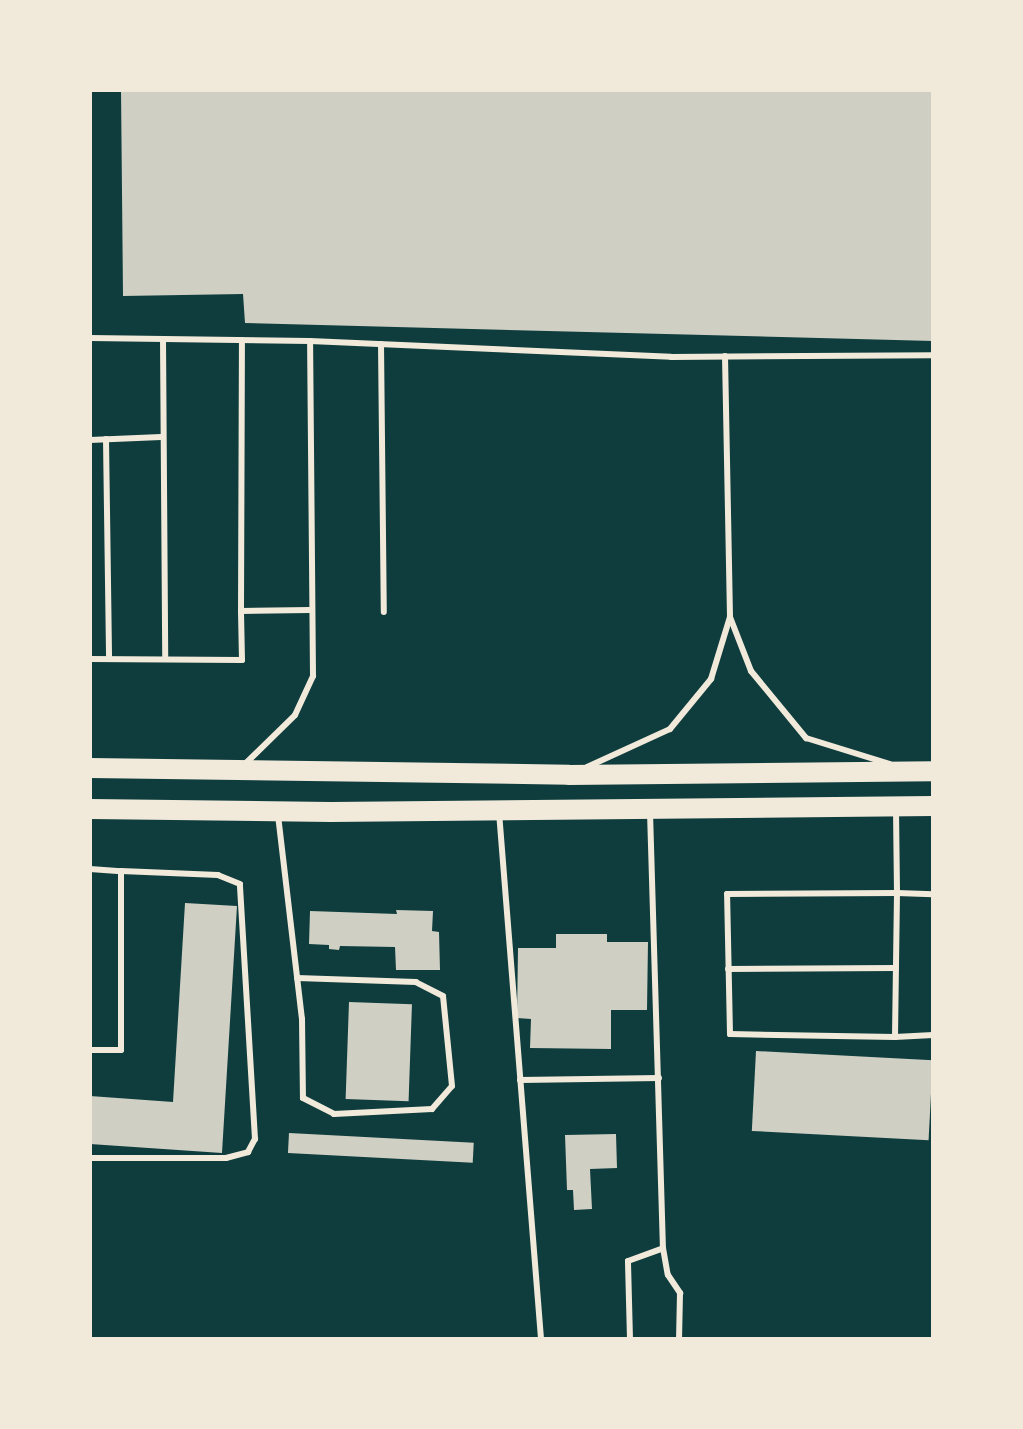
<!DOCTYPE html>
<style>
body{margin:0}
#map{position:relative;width:1023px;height:1429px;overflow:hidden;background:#0f3d3e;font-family:"Playfair Display",serif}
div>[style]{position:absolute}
.building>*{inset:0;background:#cfcfc3;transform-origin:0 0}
.service>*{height:6px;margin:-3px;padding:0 3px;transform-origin:3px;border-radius:3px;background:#f1e9da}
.trunk>*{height:20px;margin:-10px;padding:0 10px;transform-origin:10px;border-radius:10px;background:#f1e9da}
span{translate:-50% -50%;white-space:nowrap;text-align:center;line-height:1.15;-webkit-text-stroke:8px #f1e9da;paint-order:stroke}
.frame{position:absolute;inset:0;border:92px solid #f1e9da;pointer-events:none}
</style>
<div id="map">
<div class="building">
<div style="clip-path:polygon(121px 90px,933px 90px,933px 341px,245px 323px,243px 294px,123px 296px)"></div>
<div style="clip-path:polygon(185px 903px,237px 906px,222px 1153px,90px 1144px,90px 1096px,173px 1102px)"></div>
<div style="clip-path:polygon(396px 910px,433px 911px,432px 931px,439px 932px,440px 970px,396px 970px,395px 947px,340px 946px,339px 950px,329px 949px,329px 945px,309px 944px,310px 911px,397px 914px)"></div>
<div style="clip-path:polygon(556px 934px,607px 934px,607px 942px,648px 942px,647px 1010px,611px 1010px,611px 1049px,530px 1048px,531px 1019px,517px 1018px,518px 948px,556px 948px)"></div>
<div style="left:349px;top:1002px;width:63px;height:97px;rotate:2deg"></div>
<div style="left:756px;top:1051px;width:177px;height:80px;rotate:3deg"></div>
<div style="left:289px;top:1133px;width:185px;height:20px;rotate:3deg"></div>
<div style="clip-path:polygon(616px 1134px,617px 1168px,590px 1169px,592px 1209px,574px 1210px,573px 1190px,567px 1190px,565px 1135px)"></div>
</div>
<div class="service">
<div style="left:90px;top:338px;width:220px;rotate:0.8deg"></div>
<div style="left:310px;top:341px;width:361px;rotate:2.5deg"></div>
<div style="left:671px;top:357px;width:262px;rotate:-0.4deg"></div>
<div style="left:163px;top:339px;width:320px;rotate:89.6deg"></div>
<div style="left:381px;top:344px;width:268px;rotate:89.4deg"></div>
<div style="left:725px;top:356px;width:261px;rotate:88.9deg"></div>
<div style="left:106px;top:439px;width:220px;rotate:89.2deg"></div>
<div style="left:90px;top:440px;width:71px;rotate:-2.4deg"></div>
<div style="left:241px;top:611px;width:271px;rotate:-89.8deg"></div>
<div style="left:90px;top:659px;width:152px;rotate:0.4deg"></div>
<div style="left:242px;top:660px;width:49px;rotate:-91.2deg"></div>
<div style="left:241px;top:611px;width:69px;rotate:-0.8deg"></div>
<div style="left:245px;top:764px;width:70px;rotate:-44.4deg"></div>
<div style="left:295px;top:715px;width:43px;rotate:-65.2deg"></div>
<div style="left:313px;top:676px;width:335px;rotate:-90.5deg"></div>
<div style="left:587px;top:767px;width:91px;rotate:-24.6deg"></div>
<div style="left:670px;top:729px;width:65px;rotate:-50.6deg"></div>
<div style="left:711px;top:679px;width:65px;rotate:-73deg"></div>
<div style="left:730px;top:617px;width:58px;rotate:68.7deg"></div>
<div style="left:751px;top:671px;width:87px;rotate:50.6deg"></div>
<div style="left:806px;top:738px;width:88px;rotate:17.2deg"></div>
<div style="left:896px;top:810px;width:83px;rotate:89.3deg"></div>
<div style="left:897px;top:893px;width:144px;rotate:90.8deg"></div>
<div style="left:895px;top:1037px;width:165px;rotate:-179deg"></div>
<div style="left:730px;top:1034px;width:140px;rotate:-91.2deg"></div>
<div style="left:727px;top:894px;width:170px;rotate:-0.3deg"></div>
<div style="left:897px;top:893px;width:36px;rotate:2deg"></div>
<div style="left:499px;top:812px;width:529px;rotate:85.44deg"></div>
<div style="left:650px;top:812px;width:436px;rotate:88.3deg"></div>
<div style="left:663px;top:1248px;width:27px;rotate:80deg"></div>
<div style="left:668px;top:1275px;width:22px;rotate:56deg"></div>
<div style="left:680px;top:1293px;width:46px;rotate:91.2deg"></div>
<div style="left:278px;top:815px;width:205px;rotate:83.3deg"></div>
<div style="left:302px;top:1019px;width:79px;rotate:89.3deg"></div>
<div style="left:303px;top:1098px;width:35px;rotate:27deg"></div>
<div style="left:334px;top:1114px;width:98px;rotate:-2.9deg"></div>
<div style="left:432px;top:1109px;width:30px;rotate:-49deg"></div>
<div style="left:452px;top:1086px;width:90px;rotate:-95.7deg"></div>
<div style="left:443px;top:996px;width:30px;rotate:-153deg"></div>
<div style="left:416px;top:982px;width:119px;rotate:-178.1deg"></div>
<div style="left:90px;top:869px;width:31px;rotate:4deg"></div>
<div style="left:121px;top:871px;width:179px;rotate:90deg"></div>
<div style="left:121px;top:1050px;width:31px;rotate:180deg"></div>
<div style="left:728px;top:969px;width:168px;rotate:-0.3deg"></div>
<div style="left:895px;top:1037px;width:38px;rotate:-3deg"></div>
<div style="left:520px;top:1080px;width:139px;rotate:-0.8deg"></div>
<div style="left:90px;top:1158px;width:136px"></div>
<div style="left:226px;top:1158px;width:23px;rotate:-15deg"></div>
<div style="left:248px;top:1152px;width:15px;rotate:-62deg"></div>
<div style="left:255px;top:1139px;width:255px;rotate:-93.4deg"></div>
<div style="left:240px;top:884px;width:24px;rotate:-158deg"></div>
<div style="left:218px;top:875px;width:97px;rotate:-177.6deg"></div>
<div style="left:630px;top:1339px;width:78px;rotate:-91.5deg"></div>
<div style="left:628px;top:1261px;width:37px;rotate:-20deg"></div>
</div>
<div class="trunk">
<div style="left:90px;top:768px;width:479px;rotate:0.8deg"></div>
<div style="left:569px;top:775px;width:364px;rotate:-0.6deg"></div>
<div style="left:90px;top:809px;width:241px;rotate:0.7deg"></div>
<div style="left:331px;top:812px;width:602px;rotate:-0.57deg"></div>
</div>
<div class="frame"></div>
</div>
